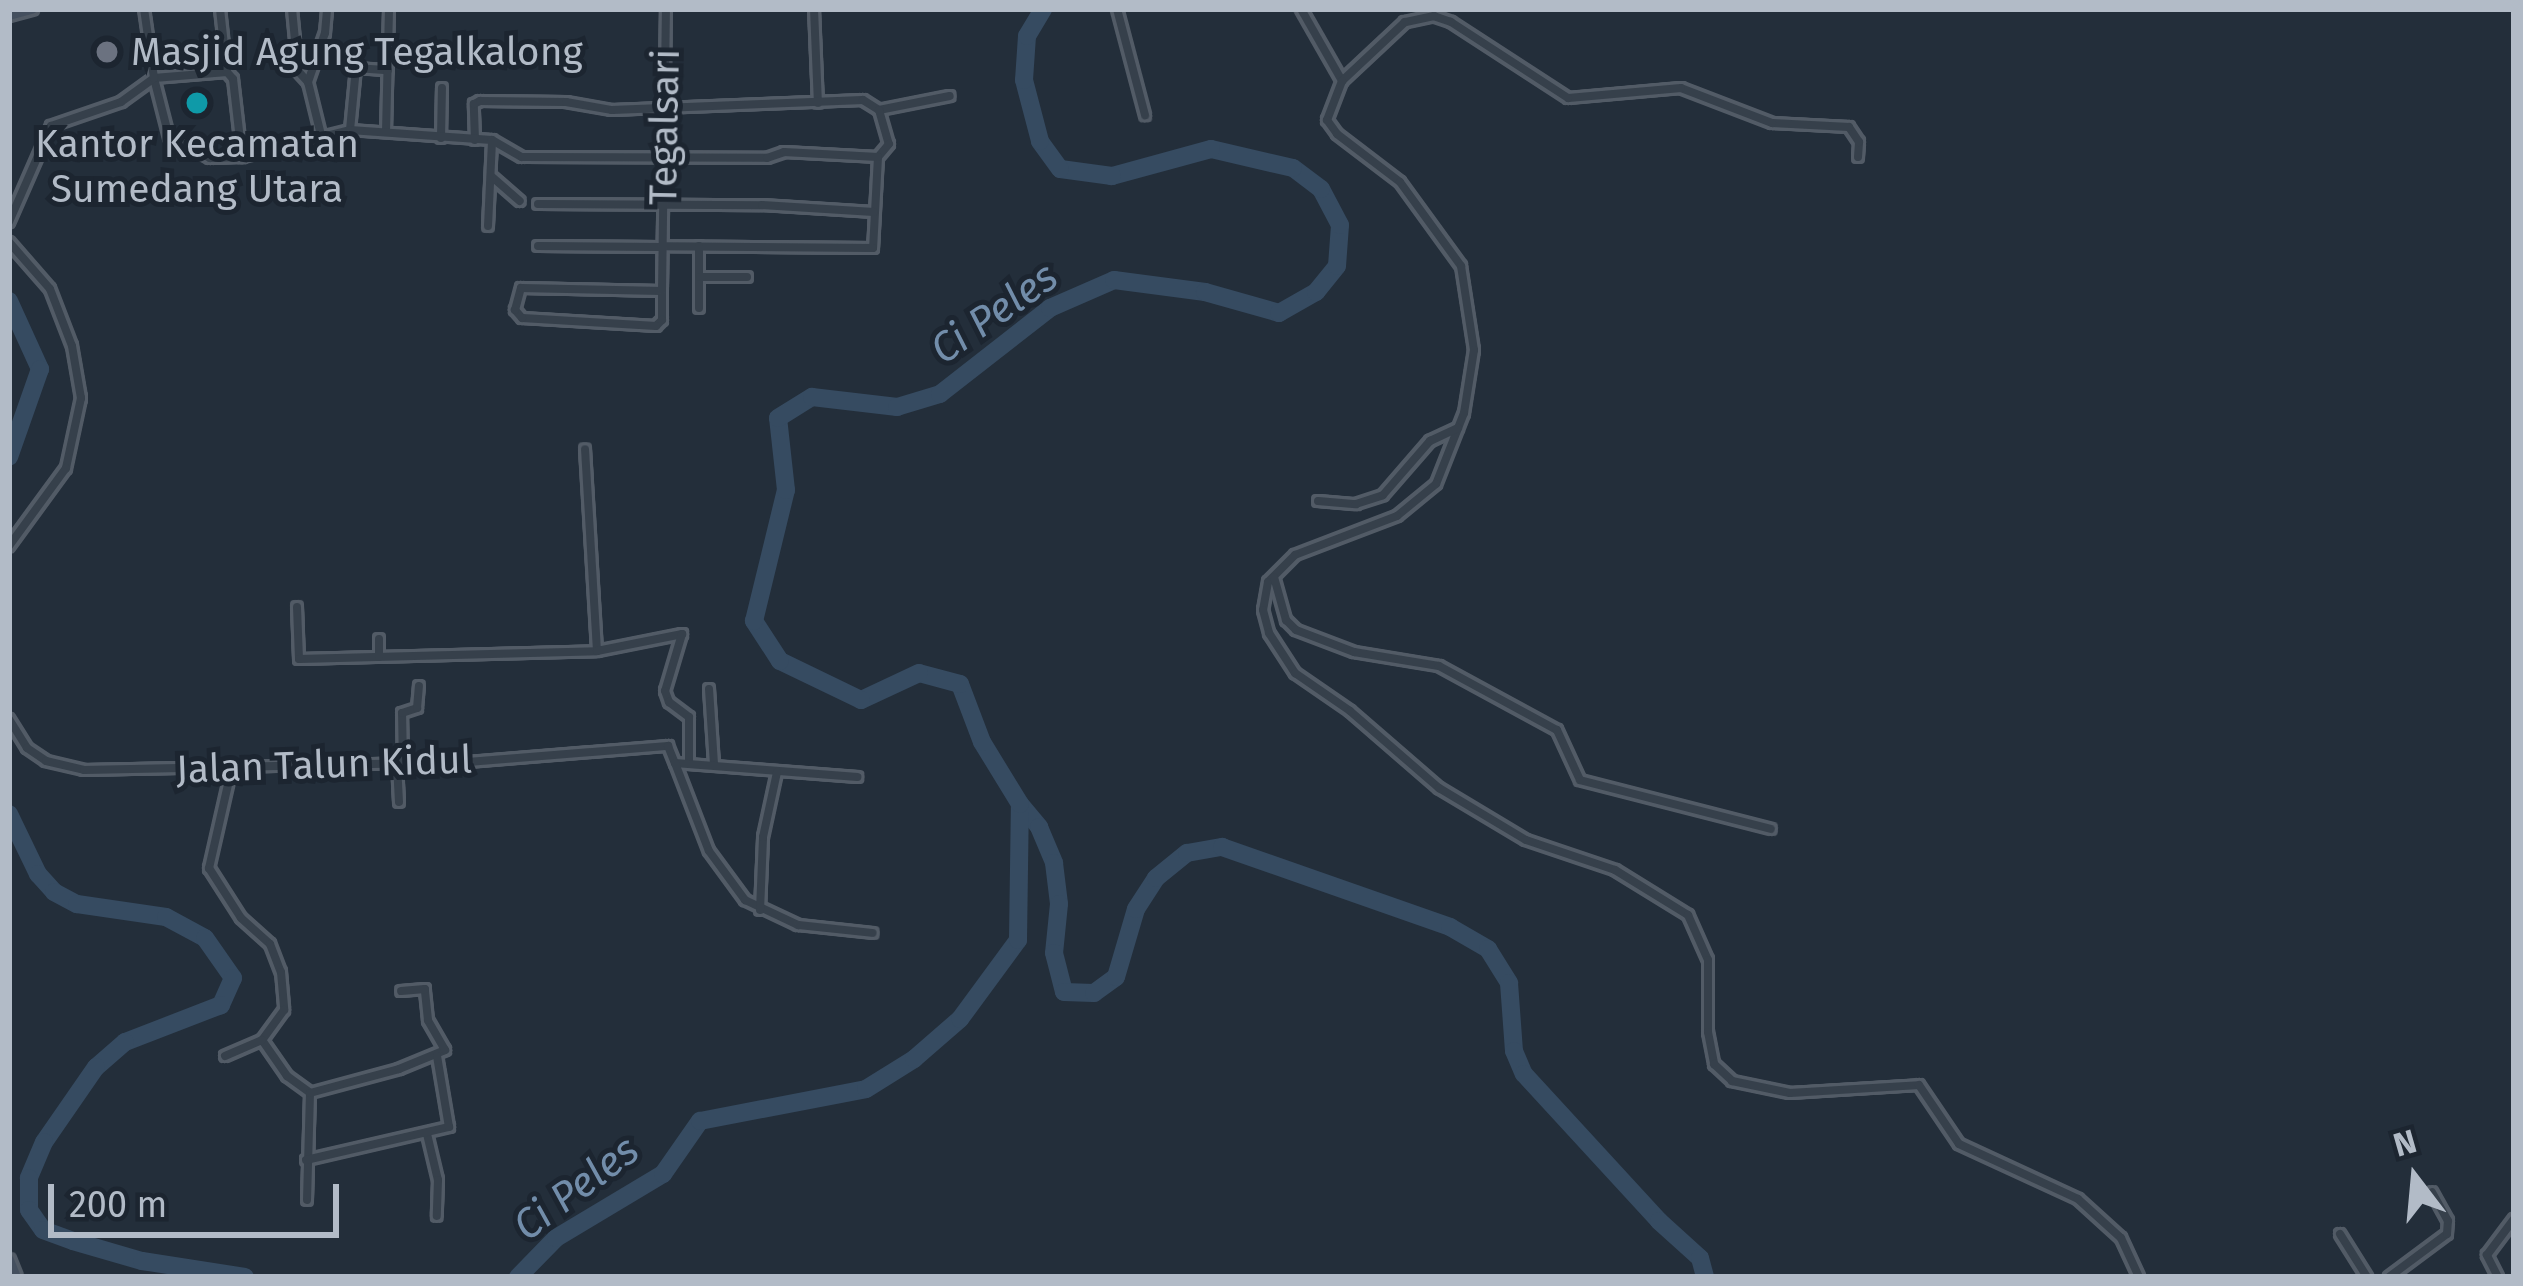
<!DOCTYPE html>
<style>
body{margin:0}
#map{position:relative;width:2523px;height:1286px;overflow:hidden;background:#232e3a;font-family:"Fira Sans",sans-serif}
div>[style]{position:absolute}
.river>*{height:18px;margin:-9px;padding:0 9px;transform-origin:9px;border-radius:9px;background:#364b61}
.roads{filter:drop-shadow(3px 0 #525b66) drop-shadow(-3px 0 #525b66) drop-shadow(0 3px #525b66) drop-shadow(0 -3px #525b66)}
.street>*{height:8px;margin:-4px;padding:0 4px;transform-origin:4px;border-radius:4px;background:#36404b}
.secondary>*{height:10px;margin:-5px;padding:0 5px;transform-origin:5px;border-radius:5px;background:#444f5e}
.dots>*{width:33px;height:33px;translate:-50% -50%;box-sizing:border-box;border:6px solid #1c2530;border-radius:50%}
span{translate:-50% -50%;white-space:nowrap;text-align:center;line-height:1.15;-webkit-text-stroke:10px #1c2530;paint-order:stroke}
.poi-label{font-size:39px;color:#b2bbc7}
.left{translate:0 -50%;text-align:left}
.street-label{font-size:39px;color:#b2bbc7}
.water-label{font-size:42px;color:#728daa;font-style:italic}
.frame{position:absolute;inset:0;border:12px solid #b2bbc7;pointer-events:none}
.north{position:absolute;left:2355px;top:1118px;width:120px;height:120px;-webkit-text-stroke:9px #1c2530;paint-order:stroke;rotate:344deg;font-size:33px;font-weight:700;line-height:48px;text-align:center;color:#b2bbc7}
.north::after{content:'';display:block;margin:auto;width:42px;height:54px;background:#b2bbc7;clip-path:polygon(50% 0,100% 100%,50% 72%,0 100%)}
.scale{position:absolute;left:48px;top:1184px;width:291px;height:54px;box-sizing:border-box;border:6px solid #b2bbc7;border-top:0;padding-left:15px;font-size:36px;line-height:42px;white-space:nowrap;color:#b2bbc7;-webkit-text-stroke:9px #1c2530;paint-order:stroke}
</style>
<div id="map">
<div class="river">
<div style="left:9px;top:301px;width:75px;rotate:65.5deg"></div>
<div style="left:40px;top:369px;width:93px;rotate:109.4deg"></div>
<div style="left:1020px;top:804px;width:30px;rotate:50deg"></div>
<div style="left:1039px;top:827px;width:39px;rotate:67deg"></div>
<div style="left:1054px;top:863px;width:41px;rotate:83deg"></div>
<div style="left:1059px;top:904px;width:49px;rotate:95.8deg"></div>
<div style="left:1054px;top:953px;width:40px;rotate:75.6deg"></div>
<div style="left:1064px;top:992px;width:30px;rotate:2deg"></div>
<div style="left:1094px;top:993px;width:27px;rotate:-36deg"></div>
<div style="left:1116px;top:977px;width:71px;rotate:-73.6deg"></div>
<div style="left:1136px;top:909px;width:37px;rotate:-57deg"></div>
<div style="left:1156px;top:878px;width:40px;rotate:-39deg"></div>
<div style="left:1187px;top:853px;width:36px;rotate:-10deg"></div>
<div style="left:1222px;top:847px;width:242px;rotate:19.3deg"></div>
<div style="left:1450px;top:927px;width:44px;rotate:30.1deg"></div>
<div style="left:1488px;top:949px;width:40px;rotate:58deg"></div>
<div style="left:1509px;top:983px;width:68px;rotate:85.8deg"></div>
<div style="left:1514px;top:1051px;width:25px;rotate:67deg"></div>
<div style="left:1524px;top:1074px;width:200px;rotate:47.4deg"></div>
<div style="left:1659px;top:1221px;width:55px;rotate:42.1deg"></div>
<div style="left:1700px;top:1258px;width:20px;rotate:75deg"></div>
<div style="left:9px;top:814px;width:67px;rotate:64.2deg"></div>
<div style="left:38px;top:874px;width:24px;rotate:48deg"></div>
<div style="left:54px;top:892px;width:26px;rotate:28deg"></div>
<div style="left:77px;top:904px;width:90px;rotate:8.3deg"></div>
<div style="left:166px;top:917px;width:44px;rotate:28.3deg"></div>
<div style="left:205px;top:938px;width:49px;rotate:55deg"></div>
<div style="left:233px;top:978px;width:30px;rotate:114deg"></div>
<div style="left:221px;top:1005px;width:103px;rotate:158.9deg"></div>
<div style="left:125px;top:1042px;width:38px;rotate:139deg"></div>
<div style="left:96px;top:1067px;width:91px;rotate:124.7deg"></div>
<div style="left:44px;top:1142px;width:39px;rotate:113deg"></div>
<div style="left:29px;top:1178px;width:32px;rotate:90deg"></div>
<div style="left:29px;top:1210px;width:24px;rotate:55deg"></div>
<div style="left:43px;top:1230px;width:32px;rotate:20deg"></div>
<div style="left:73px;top:1241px;width:72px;rotate:16.2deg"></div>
<div style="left:142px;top:1261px;width:104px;rotate:8.8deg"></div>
<div style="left:518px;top:1277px;width:54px;rotate:-45.7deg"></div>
<div style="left:556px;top:1238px;width:125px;rotate:-30.9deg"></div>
<div style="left:663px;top:1174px;width:65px;rotate:-55.1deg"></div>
<div style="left:700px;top:1121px;width:169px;rotate:-10.9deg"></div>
<div style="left:866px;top:1089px;width:57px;rotate:-32deg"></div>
<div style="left:914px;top:1059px;width:61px;rotate:-41deg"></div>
<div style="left:960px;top:1019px;width:98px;rotate:-53.7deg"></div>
<div style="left:1018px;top:940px;width:136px;rotate:-89.2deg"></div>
<div style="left:1020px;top:804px;width:73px;rotate:-121.5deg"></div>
<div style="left:982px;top:742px;width:62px;rotate:-110.8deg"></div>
<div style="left:960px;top:684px;width:42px;rotate:-165deg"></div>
<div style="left:919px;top:673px;width:64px;rotate:155deg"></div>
<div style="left:861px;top:700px;width:90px;rotate:-154.3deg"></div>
<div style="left:780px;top:661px;width:48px;rotate:-123deg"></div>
<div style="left:754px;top:621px;width:135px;rotate:-76.3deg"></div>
<div style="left:786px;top:490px;width:72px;rotate:-96.3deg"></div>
<div style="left:778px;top:418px;width:40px;rotate:-32deg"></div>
<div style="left:812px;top:397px;width:86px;rotate:6.7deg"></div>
<div style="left:897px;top:407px;width:45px;rotate:-16.8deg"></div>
<div style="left:940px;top:394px;width:140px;rotate:-38deg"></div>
<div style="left:1050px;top:308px;width:70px;rotate:-23.6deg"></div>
<div style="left:1114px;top:280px;width:92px;rotate:7.5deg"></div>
<div style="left:1205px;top:292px;width:77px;rotate:15.8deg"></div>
<div style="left:1279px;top:313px;width:43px;rotate:-29.6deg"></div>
<div style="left:1316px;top:292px;width:33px;rotate:-51deg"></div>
<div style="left:1337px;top:266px;width:41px;rotate:-85.8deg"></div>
<div style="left:1340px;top:225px;width:41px;rotate:-117.8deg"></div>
<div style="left:1321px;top:189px;width:35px;rotate:-143deg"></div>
<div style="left:1293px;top:168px;width:84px;rotate:-167deg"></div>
<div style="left:1211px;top:149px;width:103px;rotate:164.7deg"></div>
<div style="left:1112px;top:176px;width:52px;rotate:-172.3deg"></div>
<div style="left:1060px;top:169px;width:34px;rotate:-126deg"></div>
<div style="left:1040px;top:141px;width:63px;rotate:-104.7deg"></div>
<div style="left:1024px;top:80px;width:44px;rotate:-86.1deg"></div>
<div style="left:1027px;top:36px;width:31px;rotate:-59deg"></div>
</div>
<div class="roads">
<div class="street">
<div style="left:220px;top:9px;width:63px;rotate:83.7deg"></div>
<div style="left:292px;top:9px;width:62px;rotate:84.5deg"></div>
<div style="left:298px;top:71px;width:13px;rotate:48deg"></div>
<div style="left:814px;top:9px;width:94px;rotate:87.6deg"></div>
<div style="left:1117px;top:9px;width:110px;rotate:75.2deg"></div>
<div style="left:1301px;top:9px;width:83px;rotate:60.3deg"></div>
<div style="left:879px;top:110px;width:72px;rotate:-11.2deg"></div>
<div style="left:350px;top:130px;width:62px;rotate:-84.5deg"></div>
<div style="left:356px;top:68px;width:32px;rotate:4deg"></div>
<div style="left:386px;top:132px;width:123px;rotate:-88.6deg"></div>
<div style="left:321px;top:135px;width:55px;rotate:-103.8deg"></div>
<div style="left:308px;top:82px;width:52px;rotate:-70.9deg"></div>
<div style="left:325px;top:33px;width:24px;rotate:-85deg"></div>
<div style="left:441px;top:138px;width:50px;rotate:-88.9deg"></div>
<div style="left:475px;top:140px;width:36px;rotate:-92deg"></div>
<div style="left:474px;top:104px;width:7px;rotate:-27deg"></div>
<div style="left:480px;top:101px;width:86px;rotate:0.7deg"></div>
<div style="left:566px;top:102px;width:47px;rotate:9.9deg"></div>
<div style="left:612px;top:110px;width:251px;rotate:-2.3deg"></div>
<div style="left:863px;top:100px;width:19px;rotate:32deg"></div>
<div style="left:879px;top:110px;width:35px;rotate:74deg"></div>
<div style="left:889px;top:144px;width:17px;rotate:130deg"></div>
<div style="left:878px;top:157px;width:91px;rotate:93.1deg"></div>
<div style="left:873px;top:248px;width:209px;rotate:-179.5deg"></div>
<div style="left:242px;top:157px;width:32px;rotate:178deg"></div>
<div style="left:210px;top:158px;width:46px;rotate:-152.9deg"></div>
<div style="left:169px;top:137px;width:61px;rotate:-104.3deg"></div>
<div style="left:154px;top:78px;width:73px;rotate:-4.7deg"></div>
<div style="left:227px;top:72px;width:9px;rotate:49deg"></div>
<div style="left:233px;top:79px;width:79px;rotate:83.4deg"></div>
<div style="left:242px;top:157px;width:111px;rotate:-14deg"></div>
<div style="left:350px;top:130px;width:142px;rotate:4deg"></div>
<div style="left:492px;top:140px;width:34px;rotate:30deg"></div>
<div style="left:522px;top:157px;width:245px;rotate:0.2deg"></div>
<div style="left:767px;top:158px;width:18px;rotate:-19deg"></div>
<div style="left:784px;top:152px;width:94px;rotate:3deg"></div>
<div style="left:1858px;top:157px;width:15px;rotate:-86deg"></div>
<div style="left:1859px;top:142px;width:18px;rotate:-124deg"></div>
<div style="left:1849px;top:127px;width:77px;rotate:-177deg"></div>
<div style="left:1772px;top:123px;width:97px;rotate:-159deg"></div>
<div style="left:1681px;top:88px;width:113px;rotate:174.9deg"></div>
<div style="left:1568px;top:98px;width:140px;rotate:-147deg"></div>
<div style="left:1451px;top:22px;width:18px;rotate:-161deg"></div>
<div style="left:1434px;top:16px;width:30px;rotate:168deg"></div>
<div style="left:1405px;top:22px;width:86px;rotate:136.9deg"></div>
<div style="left:1342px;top:81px;width:42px;rotate:111deg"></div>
<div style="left:1327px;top:120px;width:17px;rotate:54deg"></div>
<div style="left:1337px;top:134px;width:79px;rotate:37.3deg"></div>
<div style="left:1400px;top:182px;width:104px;rotate:54deg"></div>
<div style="left:1461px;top:266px;width:85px;rotate:81.2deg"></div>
<div style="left:1474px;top:350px;width:64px;rotate:99deg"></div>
<div style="left:1464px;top:413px;width:76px;rotate:111.5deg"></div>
<div style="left:1436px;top:484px;width:50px;rotate:140.6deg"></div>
<div style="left:1397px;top:516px;width:109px;rotate:159.1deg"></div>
<div style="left:1295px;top:555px;width:38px;rotate:135deg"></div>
<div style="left:1268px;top:582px;width:28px;rotate:100deg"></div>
<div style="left:1263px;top:610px;width:24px;rotate:75deg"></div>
<div style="left:1269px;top:633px;width:48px;rotate:57deg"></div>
<div style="left:1295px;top:673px;width:67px;rotate:34.6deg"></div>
<div style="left:1350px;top:711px;width:118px;rotate:40.9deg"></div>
<div style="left:1439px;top:788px;width:101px;rotate:30.9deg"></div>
<div style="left:1526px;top:840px;width:94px;rotate:18.6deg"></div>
<div style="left:1615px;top:870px;width:86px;rotate:31.7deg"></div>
<div style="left:1688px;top:915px;width:49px;rotate:66deg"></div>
<div style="left:1708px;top:960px;width:72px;rotate:90deg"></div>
<div style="left:1708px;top:1032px;width:33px;rotate:79deg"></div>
<div style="left:1714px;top:1064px;width:25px;rotate:43deg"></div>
<div style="left:1732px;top:1081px;width:59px;rotate:11.7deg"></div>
<div style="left:1790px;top:1093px;width:129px;rotate:-3.5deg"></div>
<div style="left:1919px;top:1085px;width:71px;rotate:55.9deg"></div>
<div style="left:1959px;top:1144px;width:131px;rotate:24.8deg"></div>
<div style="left:2078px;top:1199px;width:58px;rotate:42.2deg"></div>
<div style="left:2121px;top:1238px;width:43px;rotate:65.2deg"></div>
<div style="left:491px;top:176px;width:38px;rotate:41deg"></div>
<div style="left:538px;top:204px;width:224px;rotate:0.3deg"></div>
<div style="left:762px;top:205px;width:112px;rotate:3.6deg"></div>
<div style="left:9px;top:222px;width:105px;rotate:-66.4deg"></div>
<div style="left:51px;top:126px;width:74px;rotate:-18.9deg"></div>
<div style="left:121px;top:102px;width:41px;rotate:-36deg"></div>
<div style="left:154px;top:78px;width:70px;rotate:-98.2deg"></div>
<div style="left:488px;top:226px;width:86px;rotate:-87.3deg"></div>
<div style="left:9px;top:242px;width:62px;rotate:48.9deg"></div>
<div style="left:50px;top:289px;width:61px;rotate:68.9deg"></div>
<div style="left:72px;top:346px;width:53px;rotate:80.2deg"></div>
<div style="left:81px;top:398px;width:72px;rotate:102.1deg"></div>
<div style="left:66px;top:468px;width:97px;rotate:126.2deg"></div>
<div style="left:538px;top:246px;width:122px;rotate:0.5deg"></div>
<div style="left:699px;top:246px;width:62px;rotate:90deg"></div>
<div style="left:700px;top:277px;width:47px"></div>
<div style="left:662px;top:291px;width:29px;rotate:90deg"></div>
<div style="left:662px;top:320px;width:8px;rotate:135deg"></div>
<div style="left:656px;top:326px;width:134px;rotate:-176.6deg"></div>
<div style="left:522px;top:318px;width:11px;rotate:-131deg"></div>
<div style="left:515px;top:310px;width:23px;rotate:-75deg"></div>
<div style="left:521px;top:288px;width:141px;rotate:1.2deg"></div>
<div style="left:662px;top:291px;width:282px;rotate:-89.2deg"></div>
<div style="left:1318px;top:501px;width:38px;rotate:5deg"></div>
<div style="left:1356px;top:504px;width:28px;rotate:-18deg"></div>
<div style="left:1383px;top:495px;width:72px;rotate:-49deg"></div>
<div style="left:1430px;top:441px;width:31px;rotate:-25deg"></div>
<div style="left:1274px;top:577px;width:45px;rotate:74.4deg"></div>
<div style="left:1286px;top:620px;width:14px;rotate:45deg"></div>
<div style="left:1296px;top:630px;width:62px;rotate:20.8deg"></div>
<div style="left:1354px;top:652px;width:86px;rotate:9.4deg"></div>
<div style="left:1439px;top:666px;width:134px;rotate:28.5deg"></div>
<div style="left:1557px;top:730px;width:55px;rotate:65.3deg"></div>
<div style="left:1580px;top:780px;width:197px;rotate:14.4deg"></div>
<div style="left:297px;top:607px;width:52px;rotate:87.8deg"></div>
<div style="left:299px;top:659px;width:298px;rotate:-1.5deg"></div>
<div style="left:597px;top:651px;width:202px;rotate:-93.4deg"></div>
<div style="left:597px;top:651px;width:87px;rotate:-11.3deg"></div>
<div style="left:682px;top:634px;width:59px;rotate:106.6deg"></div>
<div style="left:665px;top:691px;width:12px;rotate:70deg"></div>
<div style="left:669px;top:702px;width:25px;rotate:37deg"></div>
<div style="left:689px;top:717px;width:46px;rotate:90deg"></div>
<div style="left:379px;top:657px;width:18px;rotate:-90deg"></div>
<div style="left:709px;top:689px;width:75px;rotate:86.2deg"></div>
<div style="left:9px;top:719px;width:34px;rotate:58deg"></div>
<div style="left:27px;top:748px;width:23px;rotate:34deg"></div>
<div style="left:46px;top:761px;width:39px;rotate:13deg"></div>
<div style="left:84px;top:770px;width:384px;rotate:-1.2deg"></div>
<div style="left:468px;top:762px;width:201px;rotate:-4.6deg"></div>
<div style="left:668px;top:746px;width:18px;rotate:68deg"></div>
<div style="left:675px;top:763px;width:183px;rotate:4.4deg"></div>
<div style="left:403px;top:763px;width:50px;rotate:-91.1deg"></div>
<div style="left:402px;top:713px;width:16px;rotate:-18deg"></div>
<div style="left:417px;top:708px;width:22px;rotate:-85deg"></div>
<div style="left:675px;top:763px;width:94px;rotate:68.9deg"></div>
<div style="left:709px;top:851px;width:61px;rotate:53.7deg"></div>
<div style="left:745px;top:900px;width:59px;rotate:25.3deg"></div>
<div style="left:798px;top:925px;width:75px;rotate:6.1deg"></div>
<div style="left:397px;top:764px;width:38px;rotate:87deg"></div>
<div style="left:232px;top:767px;width:104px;rotate:102.8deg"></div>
<div style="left:209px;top:868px;width:59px;rotate:57.4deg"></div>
<div style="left:241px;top:918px;width:39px;rotate:42deg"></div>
<div style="left:270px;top:944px;width:30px;rotate:69deg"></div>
<div style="left:281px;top:972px;width:38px;rotate:85deg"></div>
<div style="left:284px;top:1010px;width:37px;rotate:126deg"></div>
<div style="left:262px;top:1040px;width:44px;rotate:55.2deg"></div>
<div style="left:287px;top:1076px;width:29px;rotate:36deg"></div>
<div style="left:310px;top:1093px;width:107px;rotate:91.6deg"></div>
<div style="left:760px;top:910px;width:73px;rotate:-87.6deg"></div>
<div style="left:763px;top:837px;width:66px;rotate:-77.8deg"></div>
<div style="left:225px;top:1056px;width:40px;rotate:-23.4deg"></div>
<div style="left:310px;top:1093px;width:92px;rotate:-15.1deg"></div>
<div style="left:399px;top:1069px;width:50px;rotate:-22.4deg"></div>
<div style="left:445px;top:1050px;width:34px;rotate:-120deg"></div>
<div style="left:428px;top:1020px;width:31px;rotate:-96deg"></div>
<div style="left:425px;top:989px;width:24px;rotate:175deg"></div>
<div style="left:427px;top:1134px;width:47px;rotate:76.6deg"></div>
<div style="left:438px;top:1180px;width:36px;rotate:92deg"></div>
<div style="left:306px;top:1160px;width:147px;rotate:-13deg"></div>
<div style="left:449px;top:1127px;width:72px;rotate:-99.6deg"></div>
<div style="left:2340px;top:1234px;width:51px;rotate:57.9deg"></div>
<div style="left:2389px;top:1277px;width:72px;rotate:-36.6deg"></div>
<div style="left:2447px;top:1234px;width:13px;rotate:-86deg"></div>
<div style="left:2448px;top:1221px;width:33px;rotate:-119deg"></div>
<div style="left:2498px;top:1277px;width:25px;rotate:-117deg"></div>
<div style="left:2487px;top:1255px;width:45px;rotate:-53.1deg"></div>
</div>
<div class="secondary">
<div style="left:9px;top:15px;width:24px;rotate:-15deg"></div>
<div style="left:9px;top:1260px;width:18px;rotate:68deg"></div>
</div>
</div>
<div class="dots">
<div style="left:107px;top:52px;background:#6b7280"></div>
<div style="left:197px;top:103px;background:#0f9aa8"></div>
</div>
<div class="poi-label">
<span class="left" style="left:131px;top:52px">Masjid Agung Tegalkalong</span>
<span style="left:197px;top:167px">Kantor Kecamatan<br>Sumedang Utara</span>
</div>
<div class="street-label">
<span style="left:665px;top:127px;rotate:-89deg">Tegalsari</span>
<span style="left:324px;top:765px;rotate:-2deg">Jalan Talun Kidul</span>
</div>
<div class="water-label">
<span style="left:994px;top:313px;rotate:-35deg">Ci Peles</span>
<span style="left:576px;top:1188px;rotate:-37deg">Ci Peles</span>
</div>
<div class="frame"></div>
<div class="north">N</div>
<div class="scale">200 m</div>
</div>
